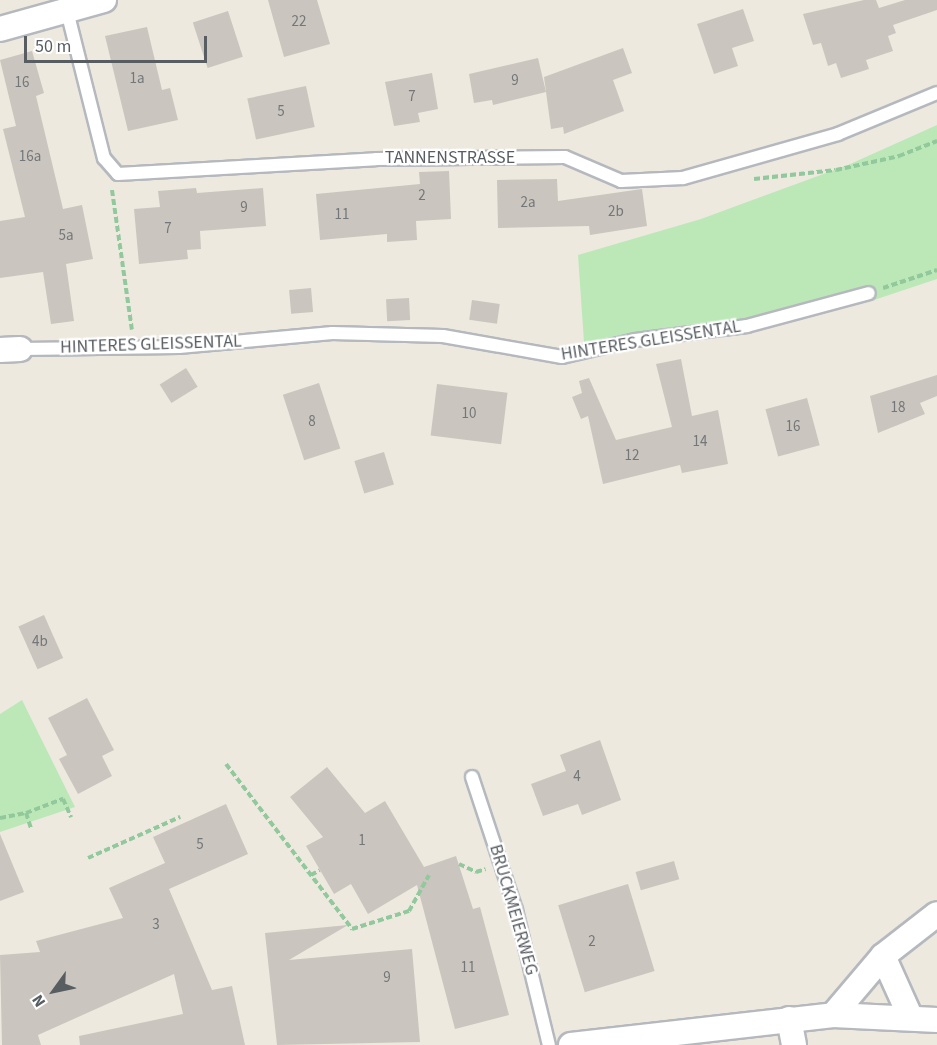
<!DOCTYPE html>
<style>
body{margin:0}
#map{position:relative;width:937px;height:1045px;overflow:hidden;background:#ede9df;font-family:"Source Sans 3",sans-serif}
div>[style]{position:absolute}
.green>*{inset:0;background:#bce8b8}
.building>*{inset:0;background:#cac5be;transform-origin:0 0}
.path>*{height:4px;margin-top:-2px;transform-origin:0;background:repeating-linear-gradient(90deg,#91c99c 0 6px,transparent 0 9px)}
.roads{filter:drop-shadow(2px 0 #b5b9be) drop-shadow(-2px 0 #b5b9be) drop-shadow(0 2px #b5b9be) drop-shadow(0 -2px #b5b9be)}
.service>*{height:12px;margin:-6px;padding:0 6px;transform-origin:6px;border-radius:6px;background:#fff}
.minor>*{height:24px;margin:-12px;padding:0 12px;transform-origin:12px;border-radius:12px;background:#fff}
span{translate:-50% -50%;white-space:nowrap;text-align:center;line-height:1.15;-webkit-text-stroke:4.5px #fff;paint-order:stroke}
.number-label{font-size:15px;color:#747779}
.number-label span{-webkit-text-stroke-width:0}
.street-label{font-size:18px;color:#585d62}
.north{position:absolute;left:24px;top:961px;width:60px;height:60px;-webkit-text-stroke:4px #fff;paint-order:stroke;rotate:237deg;font-size:16px;font-weight:700;line-height:24px;text-align:center;color:#585d62}
.north::after{content:'';display:block;margin:auto;width:21px;height:27px;background:#585d62;clip-path:polygon(50% 0,100% 100%,50% 72%,0 100%)}
.scale{position:absolute;left:24px;top:36px;width:183px;height:27px;box-sizing:border-box;border:3px solid #585d62;border-top:0;padding-left:8px;font-size:18px;line-height:21px;white-space:nowrap;color:#585d62;-webkit-text-stroke:4px #fff;paint-order:stroke}
</style>
<div id="map">
<div class="green">
<div style="clip-path:polygon(937px 125px,937px 279px,871px 301px,864px 288px,745px 321px,584px 342px,578px 255px,701px 219px,848px 165px)"></div>
<div style="clip-path:polygon(22px 700px,75px 807px,0 832px,0 714px)"></div>
</div>
<div class="building">
<div style="clip-path:polygon(268px 0,317px 0,330px 44px,284px 57px)"></div>
<div style="clip-path:polygon(864px 0,876px 0,879px 8px,905px 0,937px 0,937px 10px,893px 25px,896px 33px,888px 36px,893px 51px,866px 60px,869px 69px,841px 78px,836px 63px,828px 66px,821px 43px,813px 45px,803px 14px)"></div>
<div style="clip-path:polygon(743px 9px,754px 41px,732px 48px,738px 66px,714px 74px,697px 24px)"></div>
<div style="left:228px;top:11px;width:48px;height:37px;rotate:72deg"></div>
<div style="clip-path:polygon(147px 27px,162px 90px,170px 88px,178px 120px,128px 131px,105px 36px)"></div>
<div style="clip-path:polygon(623px 48px,632px 73px,613px 80px,624px 111px,564px 134px,563px 127px,551px 129px,544px 77px)"></div>
<div style="clip-path:polygon(32px 51px,44px 93px,36px 96px,63px 209px,82px 205px,93px 259px,66px 264px,74px 321px,51px 324px,43px 272px,0 278px,0 221px,25px 217px,3px 129px,16px 126px,0 60px)"></div>
<div style="clip-path:polygon(538px 58px,546px 92px,493px 105px,492px 100px,474px 103px,469px 74px)"></div>
<div style="clip-path:polygon(432px 73px,438px 109px,418px 113px,420px 122px,394px 126px,385px 82px)"></div>
<div style="left:306px;top:86px;width:42px;height:60px;rotate:78deg"></div>
<div style="clip-path:polygon(449px 171px,451px 219px,416px 221px,417px 240px,387px 242px,387px 234px,320px 240px,316px 194px,420px 184px,419px 172px)"></div>
<div style="clip-path:polygon(557px 179px,558px 201px,642px 189px,647px 226px,590px 235px,589px 226px,498px 228px,497px 180px)"></div>
<div style="clip-path:polygon(196px 188px,197px 193px,263px 188px,266px 226px,200px 231px,201px 249px,187px 250px,188px 259px,139px 264px,134px 209px,160px 207px,158px 191px)"></div>
<div style="left:311px;top:288px;width:24px;height:22px;rotate:85deg"></div>
<div style="left:409px;top:298px;width:22px;height:23px;rotate:87deg"></div>
<div style="left:472px;top:300px;width:28px;height:20px;rotate:8deg"></div>
<div style="clip-path:polygon(681px 359px,692px 416px,718px 410px,728px 464px,682px 473px,680px 465px,603px 484px,588px 416px,581px 419px,572px 397px,582px 393px,579px 381px,589px 378px,616px 440px,672px 427px,656px 364px)"></div>
<div style="left:186px;top:368px;width:22px;height:31px;rotate:58deg"></div>
<div style="clip-path:polygon(937px 375px,937px 396px,920px 403px,925px 414px,878px 433px,870px 396px)"></div>
<div style="left:319px;top:383px;width:69px;height:38px;rotate:72deg"></div>
<div style="left:437px;top:384px;width:71px;height:52px;rotate:7deg"></div>
<div style="left:807px;top:398px;width:49px;height:43px;rotate:75deg"></div>
<div style="left:384px;top:452px;width:34px;height:31px;rotate:73deg"></div>
<div style="left:44px;top:615px;width:47px;height:28px;rotate:66deg"></div>
<div style="clip-path:polygon(87px 698px,114px 750px,102px 756px,112px 776px,78px 794px,59px 759px,67px 755px,48px 718px)"></div>
<div style="clip-path:polygon(600px 740px,621px 800px,582px 815px,578px 804px,543px 816px,531px 784px,566px 771px,560px 755px)"></div>
<div style="clip-path:polygon(327px 767px,365px 813px,385px 801px,424px 867px,456px 856px,473px 909px,480px 907px,509px 1015px,455px 1029px,417px 885px,368px 914px,351px 884px,334px 894px,306px 846px,323px 837px,290px 797px)"></div>
<div style="clip-path:polygon(226px 804px,248px 854px,169px 889px,212px 990px,232px 986px,245px 1045px,80px 1045px,79px 1036px,183px 1014px,174px 974px,38px 1035px,41px 1045px,2px 1045px,0 955px,40px 952px,36px 941px,123px 918px,109px 888px,165px 863px,153px 837px)"></div>
<div style="clip-path:polygon(0 834px,24px 892px,0 901px)"></div>
<div style="left:674px;top:861px;width:19px;height:40px;rotate:74deg"></div>
<div style="left:628px;top:884px;width:91px;height:73px;rotate:73deg"></div>
<div style="clip-path:polygon(348px 925px,289px 960px,412px 949px,420px 1042px,277px 1045px,265px 933px)"></div>
</div>
<div class="path">
<div style="left:754px;top:179px;width:82px;rotate:-6.3deg"></div>
<div style="left:836px;top:170px;width:65px;rotate:-12.5deg"></div>
<div style="left:899px;top:156px;width:41px;rotate:-21.5deg"></div>
<div style="left:112px;top:190px;width:141px;rotate:81.9deg"></div>
<div style="left:883px;top:288px;width:57px;rotate:-18.4deg"></div>
<div style="left:226px;top:764px;width:208px;rotate:52.6deg"></div>
<div style="left:352px;top:929px;width:60px;rotate:-17.5deg"></div>
<div style="left:409px;top:911px;width:41px;rotate:-60.9deg"></div>
<div style="left:26px;top:813px;width:40px;rotate:-21deg"></div>
<div style="left:63px;top:799px;width:20px;rotate:66deg"></div>
<div style="left:0;top:818px;width:26px;rotate:-11deg"></div>
<div style="left:26px;top:813px;width:16px;rotate:72deg"></div>
<div style="left:88px;top:858px;width:101px;rotate:-24deg"></div>
<div style="left:459px;top:864px;width:19px;rotate:25deg"></div>
<div style="left:476px;top:872px;width:10px;rotate:-17deg"></div>
<div style="left:311px;top:875px;width:10px;rotate:-29deg"></div>
</div>
<div class="roads">
<div class="service">
<div style="left:67px;top:11px;width:152px;rotate:75.9deg"></div>
<div style="left:104px;top:158px;width:21px;rotate:49deg"></div>
<div style="left:118px;top:174px;width:258px;rotate:-3.3deg"></div>
<div style="left:376px;top:159px;width:189px;rotate:-0.6deg"></div>
<div style="left:565px;top:157px;width:61px;rotate:23.2deg"></div>
<div style="left:621px;top:181px;width:62px;rotate:-2.8deg"></div>
<div style="left:683px;top:178px;width:161px;rotate:-15.8deg"></div>
<div style="left:838px;top:134px;width:107px;rotate:-22.5deg"></div>
<div style="left:20px;top:349px;width:159px;rotate:-0.7deg"></div>
<div style="left:179px;top:347px;width:154px;rotate:-5.2deg"></div>
<div style="left:332px;top:333px;width:111px;rotate:1.5deg"></div>
<div style="left:443px;top:336px;width:121px;rotate:10deg"></div>
<div style="left:562px;top:357px;width:75px;rotate:-13.1deg"></div>
<div style="left:635px;top:340px;width:113px;rotate:-7.1deg"></div>
<div style="left:747px;top:326px;width:126px;rotate:-15.1deg"></div>
<div style="left:472px;top:777px;width:140px;rotate:71.7deg"></div>
<div style="left:516px;top:910px;width:139px;rotate:76.3deg"></div>
</div>
<div class="minor">
<div style="left:0;top:29px;width:108px;rotate:-15.6deg"></div>
<div style="left:0;top:350px;width:20px;rotate:-3deg"></div>
<div style="left:883px;top:956px;width:66px;rotate:65.8deg"></div>
<div style="left:833px;top:1015px;width:77px;rotate:-49.7deg"></div>
<div style="left:883px;top:956px;width:68px;rotate:-37.9deg"></div>
<div style="left:789px;top:1019px;width:26px;rotate:79deg"></div>
<div style="left:571px;top:1045px;width:264px;rotate:-6.5deg"></div>
<div style="left:833px;top:1015px;width:104px;rotate:2.8deg"></div>
</div>
</div>
<div class="number-label">
<span style="left:299px;top:22px">22</span>
<span style="left:137px;top:79px">1a</span>
<span style="left:515px;top:81px">9</span>
<span style="left:22px;top:83px">16</span>
<span style="left:412px;top:97px">7</span>
<span style="left:281px;top:112px">5</span>
<span style="left:30px;top:157px">16a</span>
<span style="left:422px;top:196px">2</span>
<span style="left:528px;top:203px">2a</span>
<span style="left:244px;top:208px">9</span>
<span style="left:616px;top:212px">2b</span>
<span style="left:342px;top:215px">11</span>
<span style="left:168px;top:229px">7</span>
<span style="left:66px;top:236px">5a</span>
<span style="left:898px;top:408px">18</span>
<span style="left:469px;top:414px">10</span>
<span style="left:312px;top:422px">8</span>
<span style="left:793px;top:427px">16</span>
<span style="left:700px;top:442px">14</span>
<span style="left:632px;top:456px">12</span>
<span style="left:40px;top:642px">4b</span>
<span style="left:577px;top:777px">4</span>
<span style="left:362px;top:841px">1</span>
<span style="left:200px;top:845px">5</span>
<span style="left:156px;top:925px">3</span>
<span style="left:592px;top:942px">2</span>
<span style="left:468px;top:968px">11</span>
<span style="left:387px;top:978px">9</span>
</div>
<div class="street-label">
<span style="left:450px;top:158px">TANNENSTRASSE</span>
<span style="left:651px;top:341px;rotate:-9deg">HINTERES GLEISSENTAL</span>
<span style="left:151px;top:345px;rotate:-2deg">HINTERES GLEISSENTAL</span>
<span style="left:513px;top:910px;rotate:74deg">BRUCKMEIERWEG</span>
</div>
<div class="north">N</div>
<div class="scale">50 m</div>
</div>
